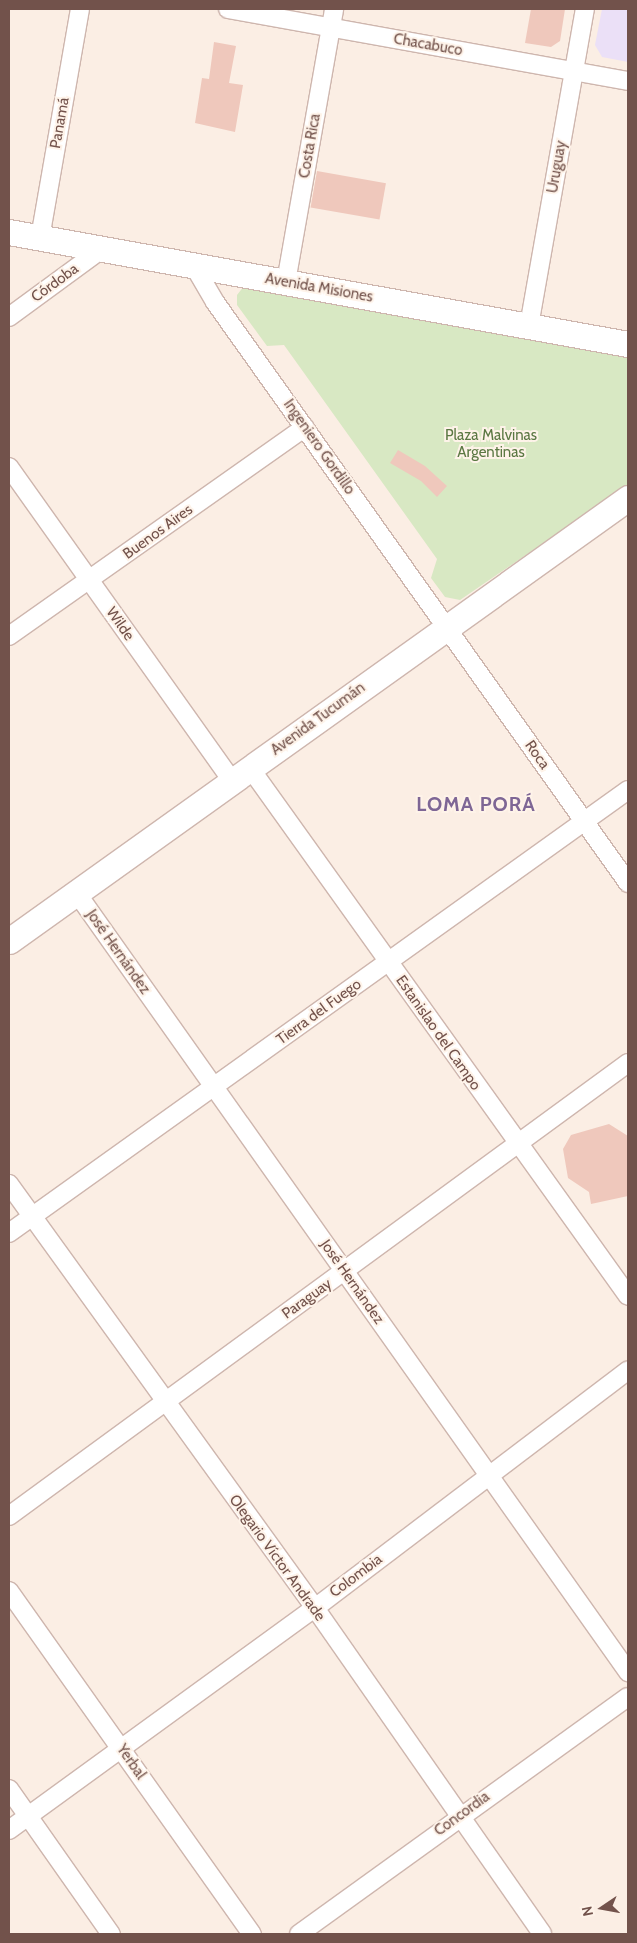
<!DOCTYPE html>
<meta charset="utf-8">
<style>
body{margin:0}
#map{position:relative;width:637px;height:1943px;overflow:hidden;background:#fbeee4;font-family:Cabin,sans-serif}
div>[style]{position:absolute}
.education>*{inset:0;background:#ebe0f7}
.green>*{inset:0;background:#d8e8c3}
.building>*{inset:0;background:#efc8bc;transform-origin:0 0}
.roads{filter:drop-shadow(1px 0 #ceb6ae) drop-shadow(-1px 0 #ceb6ae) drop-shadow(0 1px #ceb6ae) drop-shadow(0 -1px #ceb6ae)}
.minor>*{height:18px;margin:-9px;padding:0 9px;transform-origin:9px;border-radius:9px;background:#fff}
.secondary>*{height:25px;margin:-12.5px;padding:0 12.5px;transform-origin:12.5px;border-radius:12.5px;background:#fff}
span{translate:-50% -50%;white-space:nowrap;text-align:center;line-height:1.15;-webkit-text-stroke:4px #fef3e9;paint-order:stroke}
.street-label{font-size:15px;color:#72524b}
.park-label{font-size:15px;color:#5b7843}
.district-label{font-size:20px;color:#7e6695;font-weight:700;letter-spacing:1px}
.frame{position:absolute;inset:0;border:10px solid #72524b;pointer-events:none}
.north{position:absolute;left:577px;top:1883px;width:50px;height:50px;-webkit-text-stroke:4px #fef3e9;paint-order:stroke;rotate:258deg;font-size:14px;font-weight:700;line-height:20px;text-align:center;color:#72524b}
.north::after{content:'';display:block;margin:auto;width:18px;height:22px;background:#72524b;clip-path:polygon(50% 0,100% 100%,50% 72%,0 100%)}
</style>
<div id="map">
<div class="education">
<div style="clip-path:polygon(602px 9px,628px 9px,628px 62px,602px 57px,595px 45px)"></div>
</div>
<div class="green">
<div style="clip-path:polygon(244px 286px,628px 355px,628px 485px,460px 600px,445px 597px,431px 578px,437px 559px,284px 345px,267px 346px,237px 305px,237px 295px)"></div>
</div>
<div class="building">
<div style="clip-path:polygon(531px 9px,565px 9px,560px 41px,551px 47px,525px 43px)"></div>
<div style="clip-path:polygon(214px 42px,236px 46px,229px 83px,243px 85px,235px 132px,195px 123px,202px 78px,209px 79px)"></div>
<div style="left:317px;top:171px;width:70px;height:37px;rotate:10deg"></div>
<div style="clip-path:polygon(398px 450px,425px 466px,447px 486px,437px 497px,421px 481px,390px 463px)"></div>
<div style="clip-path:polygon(609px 1124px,628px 1136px,628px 1196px,591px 1204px,589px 1192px,568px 1178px,563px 1149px,571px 1135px)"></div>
</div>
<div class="roads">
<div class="minor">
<div style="left:228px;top:9px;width:406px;rotate:10.2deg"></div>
<div style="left:40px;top:238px;width:232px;rotate:-80.1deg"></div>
<div style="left:194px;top:266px;width:42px;rotate:59.7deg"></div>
<div style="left:215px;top:302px;width:713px;rotate:54.59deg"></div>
<div style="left:286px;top:282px;width:277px;rotate:-80deg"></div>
<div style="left:9px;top:317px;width:115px;rotate:-36.2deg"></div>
<div style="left:529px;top:326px;width:322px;rotate:-80deg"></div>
<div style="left:9px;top:467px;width:385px;rotate:54.6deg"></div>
<div style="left:9px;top:636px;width:362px;rotate:-35.2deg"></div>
<div style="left:250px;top:768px;width:649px;rotate:54.4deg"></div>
<div style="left:76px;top:892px;width:956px;rotate:54.71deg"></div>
<div style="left:9px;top:1184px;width:523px;rotate:54.18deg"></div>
<div style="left:315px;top:1608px;width:397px;rotate:55.1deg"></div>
<div style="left:9px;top:1233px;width:761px;rotate:-35.59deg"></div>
<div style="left:9px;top:1516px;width:767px;rotate:-36.2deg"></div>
<div style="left:9px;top:1591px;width:420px;rotate:54.7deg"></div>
<div style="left:9px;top:1789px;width:177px;rotate:54.9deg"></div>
<div style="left:9px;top:1830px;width:378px;rotate:-36deg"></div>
<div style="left:315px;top:1608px;width:393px;rotate:-37.2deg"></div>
<div style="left:299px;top:1934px;width:405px;rotate:-35.8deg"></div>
</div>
<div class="secondary">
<div style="left:9px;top:232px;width:629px;rotate:10.26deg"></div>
<div style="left:9px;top:941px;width:761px;rotate:-35.59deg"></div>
</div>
</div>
<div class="street-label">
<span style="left:428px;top:45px;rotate:10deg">Chacabuco</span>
<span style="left:60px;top:123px;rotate:-80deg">Panamá</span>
<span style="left:310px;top:146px;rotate:-80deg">Costa Rica</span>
<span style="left:557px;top:167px;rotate:-80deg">Uruguay</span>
<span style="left:55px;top:283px;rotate:-36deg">Córdoba</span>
<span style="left:319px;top:288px;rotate:10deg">Avenida Misiones</span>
<span style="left:319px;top:447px;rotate:55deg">Ingeniero Gordillo</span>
<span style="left:158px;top:532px;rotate:-36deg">Buenos Aires</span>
<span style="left:120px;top:624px;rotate:55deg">Wilde</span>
<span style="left:318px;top:719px;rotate:-36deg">Avenida Tucumán</span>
<span style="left:537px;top:755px;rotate:55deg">Roca</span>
<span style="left:118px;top:952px;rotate:55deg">José Hernández</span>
<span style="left:319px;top:1012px;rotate:-36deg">Tierra del Fuego</span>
<span style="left:438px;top:1033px;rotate:55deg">Estanislao del Campo</span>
<span style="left:352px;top:1282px;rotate:55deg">José Hernández</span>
<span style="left:307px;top:1299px;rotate:-36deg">Paraguay</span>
<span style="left:277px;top:1558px;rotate:54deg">Olegario Víctor Andrade</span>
<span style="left:356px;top:1576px;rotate:-37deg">Colombia</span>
<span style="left:131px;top:1762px;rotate:55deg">Yerbal</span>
<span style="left:462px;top:1814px;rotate:-36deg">Concordia</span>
</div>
<div class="park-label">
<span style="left:491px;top:444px">Plaza Malvinas<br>Argentinas</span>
</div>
<div class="district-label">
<span style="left:476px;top:804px">LOMA PORÁ</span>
</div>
<div class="frame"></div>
<div class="north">N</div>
</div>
